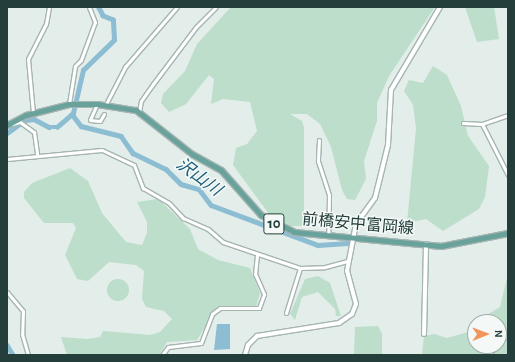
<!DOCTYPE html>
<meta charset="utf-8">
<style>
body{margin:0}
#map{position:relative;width:515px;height:362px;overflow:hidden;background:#e3edea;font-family:"Alegreya Sans","Noto Sans JP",sans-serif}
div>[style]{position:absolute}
.green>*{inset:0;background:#bcdeca}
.round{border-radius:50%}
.water>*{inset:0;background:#8cbdd2}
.river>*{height:4.5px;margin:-2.25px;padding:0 2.25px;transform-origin:2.25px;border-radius:2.25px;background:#8cbdd2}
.roads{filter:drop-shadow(1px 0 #a6b5b2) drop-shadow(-1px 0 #a6b5b2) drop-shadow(0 1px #a6b5b2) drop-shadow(0 -1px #a6b5b2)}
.minor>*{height:3px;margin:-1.5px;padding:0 1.5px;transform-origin:1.5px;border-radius:1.5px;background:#fff}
.tertiary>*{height:4px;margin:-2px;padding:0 2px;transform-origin:2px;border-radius:2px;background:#fff}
.primary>*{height:5px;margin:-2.5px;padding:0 2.5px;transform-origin:2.5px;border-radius:2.5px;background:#68a29b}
span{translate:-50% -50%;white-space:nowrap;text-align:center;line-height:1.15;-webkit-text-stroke:3px #f4f9f7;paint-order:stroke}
.shield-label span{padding:1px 3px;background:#f4f9f7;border:1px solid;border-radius:3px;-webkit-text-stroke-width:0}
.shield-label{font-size:15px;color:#233e3b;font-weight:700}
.street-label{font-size:16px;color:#233e3b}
.water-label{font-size:17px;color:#1d5e7a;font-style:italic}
.frame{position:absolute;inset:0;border:8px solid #233e3b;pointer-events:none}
.north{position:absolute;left:467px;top:314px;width:40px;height:40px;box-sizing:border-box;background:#f4f9f7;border:1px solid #a0aeac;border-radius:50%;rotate:89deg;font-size:11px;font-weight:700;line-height:16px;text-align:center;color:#233e3b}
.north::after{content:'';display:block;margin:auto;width:14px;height:18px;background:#f1955d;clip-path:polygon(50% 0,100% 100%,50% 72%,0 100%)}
</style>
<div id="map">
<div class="green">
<div style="clip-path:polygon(231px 7px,435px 7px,389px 76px,377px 103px,377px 121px,364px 161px,366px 179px,355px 200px,347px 199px,342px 190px,331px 147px,320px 124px,307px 114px,290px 114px,302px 121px,304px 127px,304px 226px,291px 226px,269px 214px,233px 165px,236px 148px,247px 144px,257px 131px,250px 102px,223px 99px,211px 104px,214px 79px,209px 75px,186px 104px,169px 112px,161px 103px,163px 94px,185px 71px,197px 44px)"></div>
<div style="clip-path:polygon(465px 7px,494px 7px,499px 39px,477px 42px)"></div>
<div style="clip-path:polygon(433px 66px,447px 75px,461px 106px,468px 136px,489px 166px,485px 197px,479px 209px,443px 231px,426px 219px,407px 223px,416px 128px,413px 105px,404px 91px,409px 80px,423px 83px)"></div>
<div style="clip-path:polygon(70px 168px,88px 181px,102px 213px,126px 242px,142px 245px,147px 233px,147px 222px,137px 202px,158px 199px,190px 229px,198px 249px,218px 260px,250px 268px,260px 293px,256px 307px,218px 306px,197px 340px,167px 342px,159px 355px,67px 355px,61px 337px,87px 339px,100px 337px,103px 331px,150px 335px,160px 332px,172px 319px,164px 311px,146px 307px,142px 299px,144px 271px,136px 265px,109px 262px,88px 281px,77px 279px,65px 255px,76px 228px,73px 223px,44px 223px,24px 198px,24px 192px,32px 183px)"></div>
<div style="clip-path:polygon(508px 274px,508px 355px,422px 355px,424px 336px,434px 334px,447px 338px,475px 330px,475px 346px,499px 346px,499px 322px,483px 322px,485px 316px,500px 307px)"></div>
<div style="clip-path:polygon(318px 276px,330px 283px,341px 316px,336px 316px,335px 309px,318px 292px,302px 297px,295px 320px,290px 314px,305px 279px)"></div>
<div class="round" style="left:107px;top:279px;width:22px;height:22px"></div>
<div style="clip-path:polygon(378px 326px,382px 334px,382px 355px,354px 355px,355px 327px)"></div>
</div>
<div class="water">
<div style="clip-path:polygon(217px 324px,230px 324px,230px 349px,214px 350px)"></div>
</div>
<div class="river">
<div style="left:72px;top:114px;width:15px;rotate:53deg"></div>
<div style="left:81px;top:126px;width:41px;rotate:14deg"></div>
<div style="left:121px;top:136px;width:21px;rotate:55deg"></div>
<div style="left:133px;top:153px;width:37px;rotate:26deg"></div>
<div style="left:166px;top:169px;width:21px;rotate:45deg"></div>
<div style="left:181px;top:184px;width:19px;rotate:16deg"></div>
<div style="left:199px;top:189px;width:20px;rotate:53deg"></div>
<div style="left:211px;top:205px;width:114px;rotate:20.5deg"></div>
<div style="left:318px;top:245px;width:29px;rotate:-4deg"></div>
<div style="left:7px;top:133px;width:22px;rotate:-36deg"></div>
<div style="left:25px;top:120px;width:9px;rotate:-6deg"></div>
<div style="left:34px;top:119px;width:17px;rotate:28deg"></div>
<div style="left:49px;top:127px;width:8px"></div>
<div style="left:57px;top:127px;width:21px;rotate:-41deg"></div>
<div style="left:73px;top:113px;width:44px;rotate:-76.9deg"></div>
<div style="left:83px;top:70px;width:43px;rotate:-44.1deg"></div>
<div style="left:114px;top:40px;width:20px;rotate:-93deg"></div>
<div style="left:113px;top:20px;width:11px;rotate:-158deg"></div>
<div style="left:103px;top:16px;width:10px;rotate:-119deg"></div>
<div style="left:7px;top:345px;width:12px;rotate:59deg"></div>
</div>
<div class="roads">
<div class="minor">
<div style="left:69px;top:104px;width:38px;rotate:-81deg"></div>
<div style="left:75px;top:66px;width:8px;rotate:-45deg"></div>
<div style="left:81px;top:60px;width:40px;rotate:-69.8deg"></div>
<div style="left:95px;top:22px;width:16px;rotate:-112deg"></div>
<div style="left:97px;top:104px;width:17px;rotate:114deg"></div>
<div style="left:90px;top:120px;width:10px;rotate:6deg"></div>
<div style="left:100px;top:121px;width:8px;rotate:-60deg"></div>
<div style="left:106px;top:104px;width:42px;rotate:-62.8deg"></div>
<div style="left:125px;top:67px;width:79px;rotate:-49.1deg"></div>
<div style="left:139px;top:112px;width:11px;rotate:-80deg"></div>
<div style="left:141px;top:101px;width:21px;rotate:-55deg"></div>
<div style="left:153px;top:84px;width:71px;rotate:-53deg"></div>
<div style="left:196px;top:27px;width:28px;rotate:-45deg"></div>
<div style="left:33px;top:113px;width:54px;rotate:-95.3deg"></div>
<div style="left:28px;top:59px;width:39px;rotate:-63deg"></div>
<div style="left:46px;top:24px;width:17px;rotate:-80deg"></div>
<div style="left:508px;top:115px;width:28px;rotate:161deg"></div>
<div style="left:482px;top:124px;width:57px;rotate:63deg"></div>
<div style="left:463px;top:123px;width:19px;rotate:3deg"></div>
<div style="left:12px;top:124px;width:8px;rotate:-14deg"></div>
<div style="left:20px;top:122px;width:17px;rotate:36deg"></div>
<div style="left:34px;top:132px;width:22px;rotate:82deg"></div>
<div style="left:319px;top:140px;width:21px;rotate:93deg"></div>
<div style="left:318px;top:161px;width:36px;rotate:72deg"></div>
<div style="left:329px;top:195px;width:39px;rotate:91deg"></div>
<div style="left:7px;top:159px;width:95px;rotate:-5.4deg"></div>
<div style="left:102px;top:150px;width:35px;rotate:25deg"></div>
<div style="left:134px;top:165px;width:25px;rotate:69deg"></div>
<div style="left:143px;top:188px;width:30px;rotate:30deg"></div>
<div style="left:169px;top:203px;width:21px;rotate:47deg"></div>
<div style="left:183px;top:218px;width:27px;rotate:24deg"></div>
<div style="left:208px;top:229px;width:20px;rotate:41deg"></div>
<div style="left:223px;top:242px;width:81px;rotate:18.7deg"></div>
<div style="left:300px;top:268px;width:25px;rotate:-2deg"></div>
<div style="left:325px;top:267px;width:24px;rotate:-15deg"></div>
<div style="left:7px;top:292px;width:25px;rotate:50deg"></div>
<div style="left:23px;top:311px;width:23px;rotate:92deg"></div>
<div style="left:22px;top:334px;width:22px;rotate:74deg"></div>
<div style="left:286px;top:313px;width:47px;rotate:-72.7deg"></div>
<div style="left:499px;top:343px;width:13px;rotate:-45deg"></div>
<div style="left:162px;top:355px;width:10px;rotate:-53deg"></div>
<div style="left:168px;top:347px;width:33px;rotate:-7deg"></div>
<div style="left:201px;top:343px;width:31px;rotate:-69deg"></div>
<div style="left:212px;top:314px;width:10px;rotate:-37deg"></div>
<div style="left:220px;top:308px;width:39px"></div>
<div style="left:259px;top:308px;width:15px;rotate:-70deg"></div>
<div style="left:264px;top:294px;width:22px;rotate:-114deg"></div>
<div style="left:255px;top:274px;width:19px;rotate:-84deg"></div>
<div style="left:488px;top:355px;width:12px;rotate:-48deg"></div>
</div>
<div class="tertiary">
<div style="left:424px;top:334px;width:90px;rotate:-88.7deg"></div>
<div style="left:245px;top:355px;width:10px;rotate:-73deg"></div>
<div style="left:248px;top:345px;width:13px;rotate:-45deg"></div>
<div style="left:257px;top:336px;width:83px;rotate:-9deg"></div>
<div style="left:339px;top:323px;width:16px;rotate:-35deg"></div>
<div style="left:352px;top:314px;width:11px;rotate:-68deg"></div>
<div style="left:356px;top:304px;width:34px;rotate:-105deg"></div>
<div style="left:347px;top:271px;width:48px;rotate:-79.2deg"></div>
<div style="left:356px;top:224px;width:32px;rotate:-54deg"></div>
<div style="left:375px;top:198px;width:12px;rotate:-76deg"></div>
<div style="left:378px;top:186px;width:42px;rotate:-76.3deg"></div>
<div style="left:388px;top:145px;width:55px;rotate:-86.9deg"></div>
<div style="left:391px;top:90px;width:96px;rotate:-59.4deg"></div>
</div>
<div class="primary">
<div style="left:7px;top:125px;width:21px;rotate:-28deg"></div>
<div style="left:26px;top:115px;width:44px;rotate:-14.3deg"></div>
<div style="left:69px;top:104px;width:28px"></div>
<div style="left:97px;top:104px;width:39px;rotate:9deg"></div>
<div style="left:136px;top:110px;width:71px;rotate:38.2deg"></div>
<div style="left:192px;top:154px;width:33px;rotate:29deg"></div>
<div style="left:221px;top:170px;width:60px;rotate:48.4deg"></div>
<div style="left:261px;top:215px;width:37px;rotate:27deg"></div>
<div style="left:294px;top:232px;width:148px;rotate:5.4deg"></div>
<div style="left:441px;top:246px;width:68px;rotate:-11deg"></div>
</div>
</div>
<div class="shield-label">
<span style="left:274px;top:224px">10</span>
</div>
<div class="street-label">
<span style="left:358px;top:224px;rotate:5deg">前橋安中富岡線</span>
</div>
<div class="water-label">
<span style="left:199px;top:177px;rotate:36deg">沢山川</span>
</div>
<div class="frame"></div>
<div class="north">N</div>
</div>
